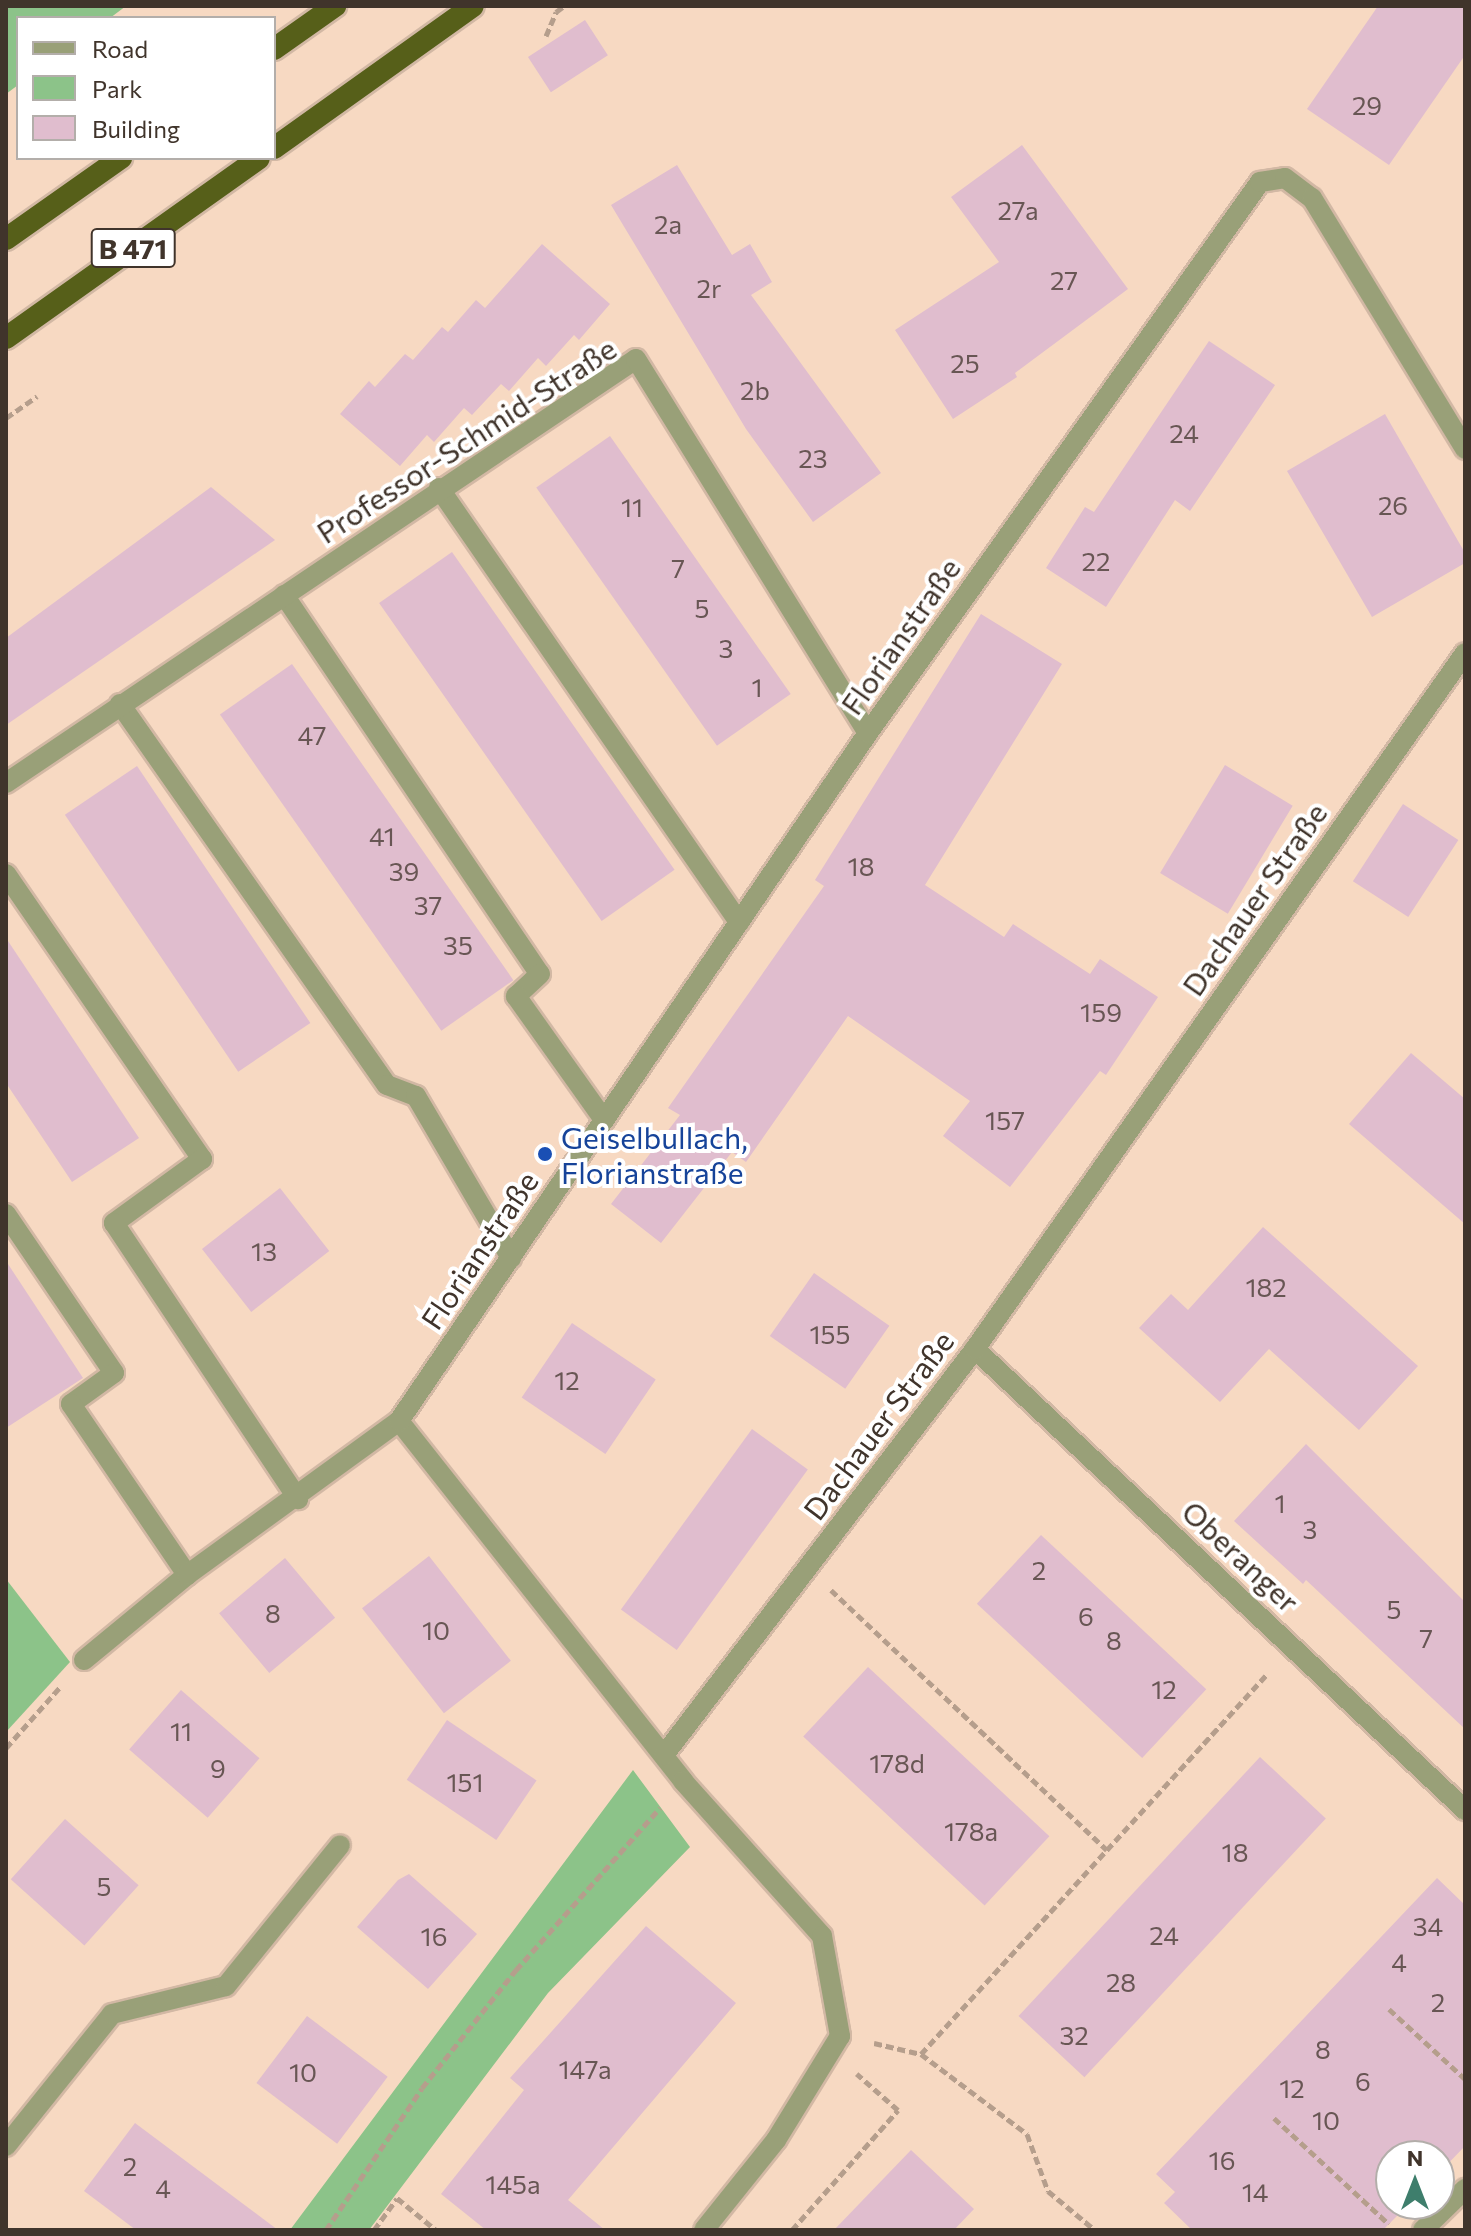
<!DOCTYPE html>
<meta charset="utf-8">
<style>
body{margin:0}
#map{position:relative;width:1471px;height:2236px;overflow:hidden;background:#f7d9c2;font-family:Commissioner,sans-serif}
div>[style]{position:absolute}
.green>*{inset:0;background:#8cc389}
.building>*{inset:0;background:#e0bdce;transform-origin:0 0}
.path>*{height:5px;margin-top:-2.5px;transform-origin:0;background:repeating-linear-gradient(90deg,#b59e8c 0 8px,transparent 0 12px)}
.roads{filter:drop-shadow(2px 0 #d2b8a4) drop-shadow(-2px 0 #d2b8a4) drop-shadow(0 2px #d2b8a4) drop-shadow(0 -2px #d2b8a4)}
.service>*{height:20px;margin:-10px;padding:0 10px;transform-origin:10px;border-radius:10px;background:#99a078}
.minor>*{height:20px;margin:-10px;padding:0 10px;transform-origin:10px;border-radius:10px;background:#99a078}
.trunk>*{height:22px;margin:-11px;padding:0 11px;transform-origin:11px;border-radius:11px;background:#565f19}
.dots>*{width:22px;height:22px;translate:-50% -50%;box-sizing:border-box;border:4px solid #fff;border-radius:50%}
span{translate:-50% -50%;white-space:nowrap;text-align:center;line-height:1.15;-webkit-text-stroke:8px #fff;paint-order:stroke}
.number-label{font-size:26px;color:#685654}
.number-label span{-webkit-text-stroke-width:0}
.shield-label span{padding:2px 6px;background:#fff;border:2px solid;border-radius:6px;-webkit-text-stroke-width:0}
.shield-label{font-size:28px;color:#40342b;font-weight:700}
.street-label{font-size:30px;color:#40342b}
.transit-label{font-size:30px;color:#164399}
.left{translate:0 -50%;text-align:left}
.frame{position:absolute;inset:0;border:8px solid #40342b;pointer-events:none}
.legend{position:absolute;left:16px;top:16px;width:260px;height:144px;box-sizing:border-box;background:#fff;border:2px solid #b3aeaa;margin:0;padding:10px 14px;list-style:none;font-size:24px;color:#40342b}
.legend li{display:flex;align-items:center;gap:16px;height:40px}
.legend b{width:40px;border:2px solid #b3aeaa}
.north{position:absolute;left:1375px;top:2140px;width:80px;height:80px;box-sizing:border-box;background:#fff;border:2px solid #b3aeaa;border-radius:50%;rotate:0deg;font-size:22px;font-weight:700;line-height:32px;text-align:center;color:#40342b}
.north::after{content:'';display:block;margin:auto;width:28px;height:36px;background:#3e7e6c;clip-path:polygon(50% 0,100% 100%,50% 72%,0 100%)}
</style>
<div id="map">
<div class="green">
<div style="clip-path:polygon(6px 6px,126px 6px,110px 18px,18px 18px,18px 85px,6px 94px)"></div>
<div style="clip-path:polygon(6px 1579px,70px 1662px,6px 1732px)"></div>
<div style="clip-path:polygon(633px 1770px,690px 1847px,548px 1993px,369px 2230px,290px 2230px)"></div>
</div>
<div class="building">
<div style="clip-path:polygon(1378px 6px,1465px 6px,1465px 55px,1389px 165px,1307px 109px)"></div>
<div style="left:585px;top:20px;width:42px;height:68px;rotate:57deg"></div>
<div style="clip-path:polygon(1022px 145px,1128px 289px,1015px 373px,1017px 377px,953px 419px,895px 330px,999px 262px,951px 197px)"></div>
<div style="clip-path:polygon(677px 165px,732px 255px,750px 244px,772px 282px,751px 295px,881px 473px,813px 522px,746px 429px,611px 205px)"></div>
<div style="clip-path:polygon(542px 244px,610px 304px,579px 340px,574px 335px,546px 366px,538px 358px,509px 391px,501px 384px,472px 415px,464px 408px,434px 442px,427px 435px,400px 466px,340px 414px,369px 381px,375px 387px,405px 354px,413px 360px,442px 327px,448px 332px,476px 300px,485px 308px)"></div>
<div style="clip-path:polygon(1209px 341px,1275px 385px,1190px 511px,1175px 500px,1106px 607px,1046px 568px,1085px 507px,1094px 512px)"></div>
<div style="clip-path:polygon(1385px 414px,1465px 553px,1465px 563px,1372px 617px,1287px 471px)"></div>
<div style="left:610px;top:436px;width:315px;height:90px;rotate:55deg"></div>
<div style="clip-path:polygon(211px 487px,275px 540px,6px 725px,6px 638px)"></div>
<div style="left:452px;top:552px;width:388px;height:89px;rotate:55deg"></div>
<div style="clip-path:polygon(981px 614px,1062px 664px,925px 885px,1004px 937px,1013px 924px,1090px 974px,1100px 959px,1158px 997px,1106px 1075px,1100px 1071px,1010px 1187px,943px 1136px,970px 1101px,848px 1016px,746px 1162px,732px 1152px,661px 1243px,611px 1204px,680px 1115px,668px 1108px,824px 886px,815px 880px)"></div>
<div style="left:292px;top:664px;width:386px;height:88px;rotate:55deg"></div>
<div style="left:1225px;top:765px;width:79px;height:126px;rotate:31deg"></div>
<div style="left:137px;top:766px;width:310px;height:87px;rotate:56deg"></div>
<div style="left:1403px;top:804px;width:66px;height:92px;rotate:33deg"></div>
<div style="clip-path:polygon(6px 938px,139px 1138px,72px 1182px,6px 1083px)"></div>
<div style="clip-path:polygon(1411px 1053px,1465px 1099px,1465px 1224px,1349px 1124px)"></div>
<div style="left:280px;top:1188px;width:80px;height:99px;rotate:52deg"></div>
<div style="clip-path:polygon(1263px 1227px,1418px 1366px,1359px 1430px,1269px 1349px,1220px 1402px,1139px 1328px,1171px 1294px,1188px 1310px)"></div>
<div style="clip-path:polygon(6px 1261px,83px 1378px,6px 1428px)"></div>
<div style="left:814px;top:1273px;width:92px;height:77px;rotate:35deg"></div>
<div style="left:572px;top:1323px;width:101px;height:90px;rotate:34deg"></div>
<div style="left:752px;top:1429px;width:69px;height:223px;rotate:36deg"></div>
<div style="clip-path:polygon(1306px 1444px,1465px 1602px,1465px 1729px,1306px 1580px,1303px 1584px,1234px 1521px)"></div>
<div style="left:1041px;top:1535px;width:226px;height:94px;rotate:43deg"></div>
<div style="left:429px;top:1556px;width:133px;height:85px;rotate:52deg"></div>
<div style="left:285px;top:1558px;width:78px;height:86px;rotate:50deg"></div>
<div style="left:868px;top:1667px;width:248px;height:95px;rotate:43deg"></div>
<div style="left:181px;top:1690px;width:104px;height:79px;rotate:41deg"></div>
<div style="left:447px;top:1720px;width:108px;height:72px;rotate:34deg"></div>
<div style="left:1260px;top:1757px;width:90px;height:354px;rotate:43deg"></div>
<div style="left:65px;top:1819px;width:99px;height:81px;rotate:42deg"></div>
<div style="clip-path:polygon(409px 1874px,477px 1934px,428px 1989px,357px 1927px,398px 1880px)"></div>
<div style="clip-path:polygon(1437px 1878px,1465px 1905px,1465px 2146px,1439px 2173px,1439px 2156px,1391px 2156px,1391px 2204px,1409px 2204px,1383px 2230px,1192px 2230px,1164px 2203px,1175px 2192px,1156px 2174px)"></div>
<div style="clip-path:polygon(646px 1926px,736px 2003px,568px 2200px,605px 2230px,486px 2230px,441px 2194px,524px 2090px,510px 2078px)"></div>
<div style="left:307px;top:2016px;width:101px;height:84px;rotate:37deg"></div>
<div style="clip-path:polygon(135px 2123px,278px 2230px,136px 2230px,84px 2191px)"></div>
<div style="clip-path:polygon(911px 2150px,974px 2209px,954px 2230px,834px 2230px)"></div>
</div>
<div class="path">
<div style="left:546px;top:36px;width:26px;rotate:-67deg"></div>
<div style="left:556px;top:12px;width:10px;rotate:-37deg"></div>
<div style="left:6px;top:418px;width:38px;rotate:-35deg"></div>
<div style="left:831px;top:1590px;width:379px;rotate:43.3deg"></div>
<div style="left:6px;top:1748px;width:83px;rotate:-48.4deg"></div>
<div style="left:1389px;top:2009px;width:103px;rotate:42.6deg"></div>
<div style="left:874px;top:2043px;width:48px;rotate:13.2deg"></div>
<div style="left:921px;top:2054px;width:133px;rotate:37deg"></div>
<div style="left:1027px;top:2134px;width:61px;rotate:69.8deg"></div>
<div style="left:1048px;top:2191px;width:61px;rotate:39.7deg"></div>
<div style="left:921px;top:2054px;width:515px;rotate:-47.67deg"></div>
<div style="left:1274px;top:2118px;width:156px;rotate:42.7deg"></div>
<div style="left:326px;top:2230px;width:171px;rotate:-55.9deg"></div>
<div style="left:422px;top:2088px;width:151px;rotate:-51.5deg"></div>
<div style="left:516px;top:1970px;width:217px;rotate:-48.4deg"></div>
<div style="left:374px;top:2230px;width:39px;rotate:-54deg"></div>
<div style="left:397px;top:2198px;width:50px;rotate:39.4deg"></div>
<div style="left:792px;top:2230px;width:160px;rotate:-48.5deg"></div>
<div style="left:898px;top:2110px;width:55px;rotate:-138.7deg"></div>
</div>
<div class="roads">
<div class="service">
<div style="left:439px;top:488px;width:528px;rotate:55.35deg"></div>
<div style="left:284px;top:595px;width:457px;rotate:56deg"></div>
<div style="left:540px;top:974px;width:33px;rotate:137deg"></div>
<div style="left:516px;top:996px;width:152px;rotate:54.6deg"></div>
<div style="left:120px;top:704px;width:465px;rotate:55deg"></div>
<div style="left:387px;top:1085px;width:31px;rotate:21deg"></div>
<div style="left:416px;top:1096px;width:188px;rotate:59.6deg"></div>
<div style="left:6px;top:874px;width:346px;rotate:55.5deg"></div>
<div style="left:202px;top:1159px;width:109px;rotate:144deg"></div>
<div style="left:114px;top:1223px;width:332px;rotate:56.3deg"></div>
<div style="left:6px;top:1214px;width:192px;rotate:55.8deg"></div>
<div style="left:114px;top:1373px;width:53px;rotate:144.2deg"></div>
<div style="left:71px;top:1404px;width:207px;rotate:55.8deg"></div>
</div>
<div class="minor">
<div style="left:6px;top:783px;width:759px;rotate:-33.94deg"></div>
<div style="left:636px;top:359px;width:440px;rotate:58.2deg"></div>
<div style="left:975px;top:1349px;width:673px;rotate:43.25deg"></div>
<div style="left:399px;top:1421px;width:459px;rotate:51.7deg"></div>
<div style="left:683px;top:1781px;width:208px;rotate:48.1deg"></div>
<div style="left:822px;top:1936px;width:102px;rotate:79.8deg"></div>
<div style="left:840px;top:2036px;width:122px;rotate:121.6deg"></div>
<div style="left:776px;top:2140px;width:115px;rotate:128.7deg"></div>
<div style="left:84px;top:1660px;width:134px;rotate:-39.5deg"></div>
<div style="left:187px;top:1575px;width:262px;rotate:-36deg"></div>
<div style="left:399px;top:1421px;width:833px;rotate:-55.72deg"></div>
<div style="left:868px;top:733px;width:676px;rotate:-54.57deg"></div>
<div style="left:1260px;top:182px;width:25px;rotate:-9deg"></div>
<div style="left:1285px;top:178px;width:34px;rotate:37deg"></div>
<div style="left:1312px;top:198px;width:294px;rotate:58.6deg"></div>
<div style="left:664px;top:1755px;width:511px;rotate:-52.55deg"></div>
<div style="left:975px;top:1349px;width:851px;rotate:-54.85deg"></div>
<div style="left:6px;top:2146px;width:169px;rotate:-51.2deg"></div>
<div style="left:112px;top:2014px;width:117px;rotate:-13.8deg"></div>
<div style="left:226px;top:1986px;width:181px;rotate:-51deg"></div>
<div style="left:1423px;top:2230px;width:59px;rotate:-44.3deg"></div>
</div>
<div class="trunk">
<div style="left:274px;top:49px;width:75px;rotate:-35.2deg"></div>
<div style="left:274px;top:148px;width:244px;rotate:-35.5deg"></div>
<div style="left:6px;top:239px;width:141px;rotate:-35.2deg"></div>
<div style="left:6px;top:338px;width:310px;rotate:-35.4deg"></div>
</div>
</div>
<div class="dots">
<div style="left:545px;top:1154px;background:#1a4fb4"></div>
</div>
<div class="number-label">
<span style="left:1367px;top:105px">29</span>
<span style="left:1018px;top:210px">27a</span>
<span style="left:668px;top:224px">2a</span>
<span style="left:1064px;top:280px">27</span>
<span style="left:709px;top:288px">2r</span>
<span style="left:965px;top:363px">25</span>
<span style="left:755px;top:390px">2b</span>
<span style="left:1184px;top:433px">24</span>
<span style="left:813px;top:458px">23</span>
<span style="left:1393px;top:505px">26</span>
<span style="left:632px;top:507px">11</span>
<span style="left:1096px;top:561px">22</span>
<span style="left:678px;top:568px">7</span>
<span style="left:702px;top:608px">5</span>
<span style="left:726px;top:648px">3</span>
<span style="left:757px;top:687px">1</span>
<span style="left:312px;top:735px">47</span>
<span style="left:382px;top:836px">41</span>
<span style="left:861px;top:866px">18</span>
<span style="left:404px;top:871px">39</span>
<span style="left:428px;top:905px">37</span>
<span style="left:458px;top:945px">35</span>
<span style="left:1101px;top:1012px">159</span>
<span style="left:1005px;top:1120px">157</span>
<span style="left:264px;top:1251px">13</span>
<span style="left:1266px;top:1287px">182</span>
<span style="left:830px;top:1334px">155</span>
<span style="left:567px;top:1380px">12</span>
<span style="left:1280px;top:1503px">1</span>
<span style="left:1310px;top:1529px">3</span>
<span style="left:1039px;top:1570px">2</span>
<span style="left:1394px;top:1609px">5</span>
<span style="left:273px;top:1613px">8</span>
<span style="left:1086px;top:1616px">6</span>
<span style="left:436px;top:1630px">10</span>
<span style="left:1426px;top:1638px">7</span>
<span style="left:1114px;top:1640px">8</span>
<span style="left:1164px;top:1689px">12</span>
<span style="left:181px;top:1731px">11</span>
<span style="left:897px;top:1763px">178d</span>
<span style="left:218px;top:1768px">9</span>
<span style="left:465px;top:1782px">151</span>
<span style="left:971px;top:1831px">178a</span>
<span style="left:1235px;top:1852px">18</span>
<span style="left:104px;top:1886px">5</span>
<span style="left:1428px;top:1926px">34</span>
<span style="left:1164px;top:1935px">24</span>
<span style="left:434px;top:1936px">16</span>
<span style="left:1399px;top:1962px">4</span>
<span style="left:1121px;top:1982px">28</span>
<span style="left:1438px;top:2002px">2</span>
<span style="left:1074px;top:2035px">32</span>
<span style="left:1323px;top:2049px">8</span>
<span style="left:585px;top:2069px">147a</span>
<span style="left:303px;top:2072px">10</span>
<span style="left:1363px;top:2081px">6</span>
<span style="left:1292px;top:2088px">12</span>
<span style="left:1326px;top:2120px">10</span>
<span style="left:1222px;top:2160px">16</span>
<span style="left:130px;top:2166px">2</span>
<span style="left:513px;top:2184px">145a</span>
<span style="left:163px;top:2188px">4</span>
<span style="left:1255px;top:2192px">14</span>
</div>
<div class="shield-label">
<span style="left:133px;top:248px">B 471</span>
</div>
<div class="street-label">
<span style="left:466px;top:440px;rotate:-33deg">Professor-Schmid-Straße</span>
<span style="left:900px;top:636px;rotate:-55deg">Florianstraße</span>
<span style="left:1254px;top:899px;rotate:-55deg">Dachauer Straße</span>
<span style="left:479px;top:1250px;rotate:-56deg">Florianstraße</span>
<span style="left:878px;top:1425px;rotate:-53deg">Dachauer Straße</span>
<span style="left:1241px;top:1556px;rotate:43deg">Oberanger</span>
</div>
<div class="transit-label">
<span class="left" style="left:561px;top:1154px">Geiselbullach,<br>Florianstraße</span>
</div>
<div class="frame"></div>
<ul class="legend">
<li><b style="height:10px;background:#99a078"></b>Road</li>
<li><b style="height:22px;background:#8cc389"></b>Park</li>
<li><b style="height:22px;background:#e0bdce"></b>Building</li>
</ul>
<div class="north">N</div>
</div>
